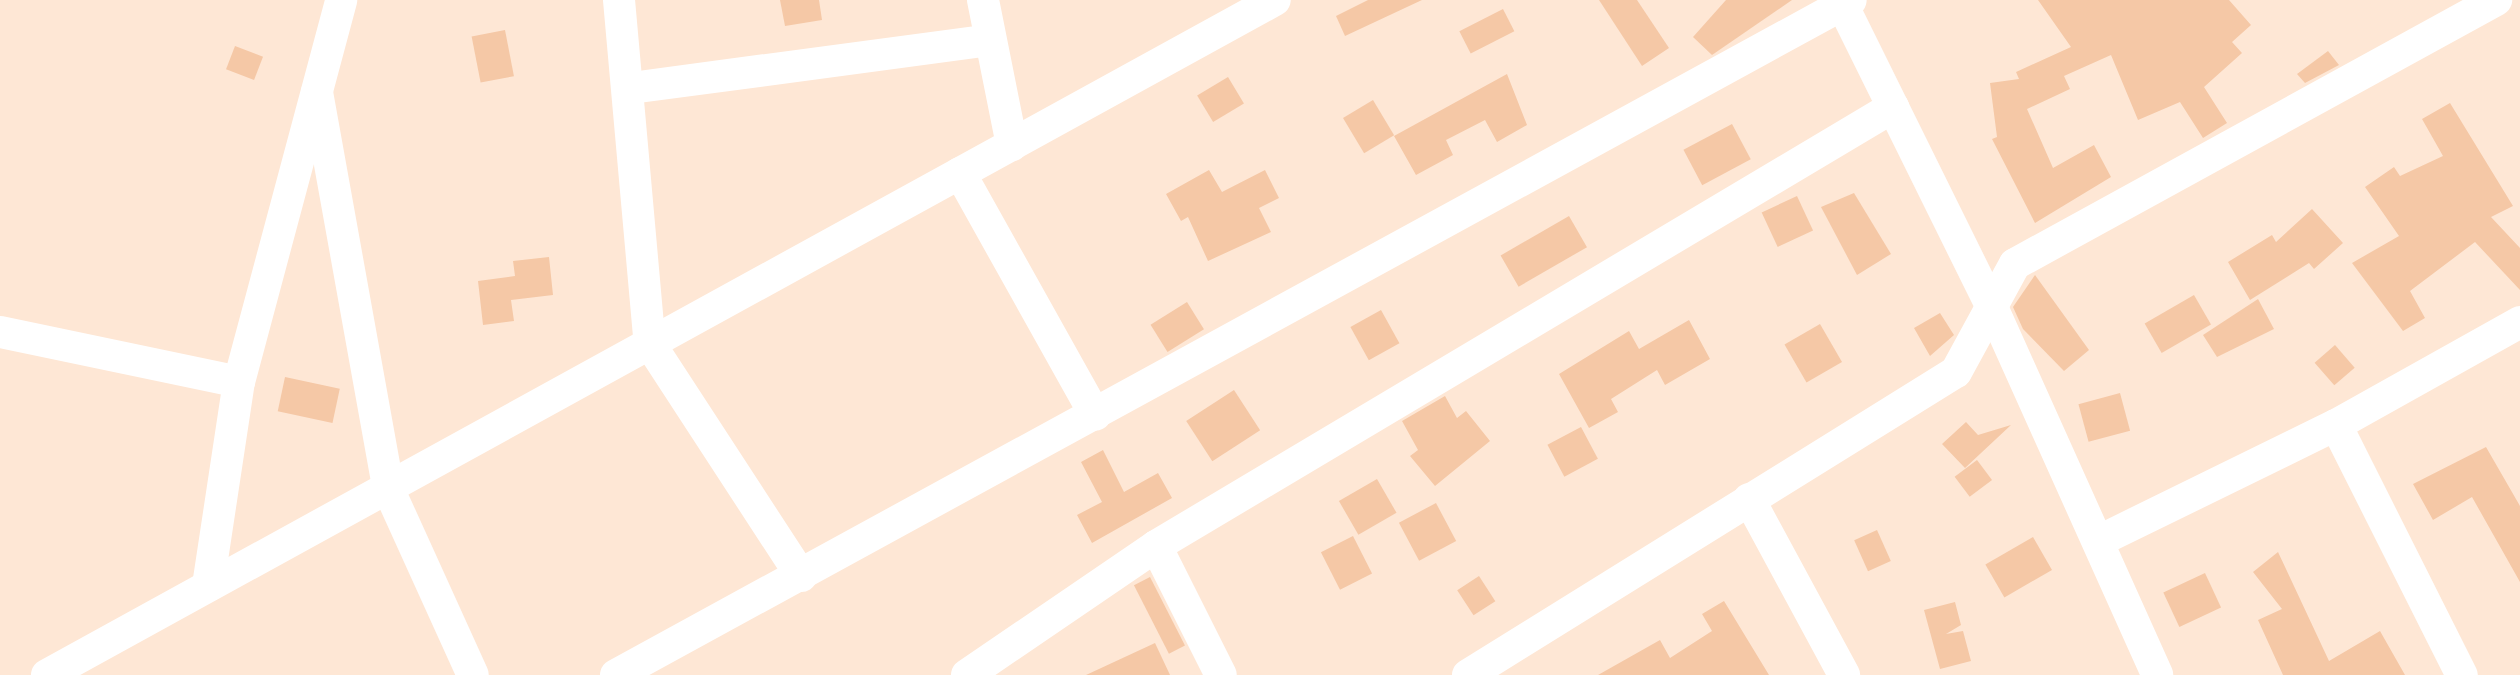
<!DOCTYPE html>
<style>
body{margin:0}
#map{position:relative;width:2520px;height:675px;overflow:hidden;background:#fee7d5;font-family:Karla,sans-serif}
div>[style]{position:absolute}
.building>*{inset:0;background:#f5c8a6;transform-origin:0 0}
.minor>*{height:32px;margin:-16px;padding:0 16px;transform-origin:16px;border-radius:16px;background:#fff}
span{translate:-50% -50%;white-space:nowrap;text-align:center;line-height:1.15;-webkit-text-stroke:6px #fdf8f4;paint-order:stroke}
</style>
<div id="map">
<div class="building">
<div style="clip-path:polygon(780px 0,819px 0,822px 20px,785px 26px)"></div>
<div style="clip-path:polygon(1368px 0,1422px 0,1345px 36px,1336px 16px)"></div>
<div style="clip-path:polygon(1599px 0,1637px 0,1669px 48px,1642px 66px)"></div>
<div style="clip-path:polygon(1726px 0,1792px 0,1712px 55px,1693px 37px)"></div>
<div style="clip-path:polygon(2038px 0,2229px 0,2251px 25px,2232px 42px,2242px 53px,2204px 87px,2227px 123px,2203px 138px,2180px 102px,2138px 120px,2111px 55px,2064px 76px,2070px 89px,2027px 109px,2053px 168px,2094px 145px,2111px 177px,2035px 223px,1992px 139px,1997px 137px,1990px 83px,2019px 79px,2016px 72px,2071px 47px)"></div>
<div style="left:1503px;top:9px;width:25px;height:49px;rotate:63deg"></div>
<div style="left:505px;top:30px;width:47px;height:34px;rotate:79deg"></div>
<div style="left:235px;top:46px;width:30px;height:25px;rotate:21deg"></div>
<div style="clip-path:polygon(2328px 51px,2339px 65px,2305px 83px,2297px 74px)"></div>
<div style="clip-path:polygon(1507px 74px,1527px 125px,1497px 142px,1485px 120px,1446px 140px,1453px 155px,1416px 175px,1394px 136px)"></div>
<div style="left:1228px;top:77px;width:31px;height:36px;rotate:59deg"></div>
<div style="left:1373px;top:100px;width:41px;height:35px;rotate:59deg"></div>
<div style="clip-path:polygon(2450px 103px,2513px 206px,2491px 217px,2520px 248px,2520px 290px,2475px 242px,2410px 291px,2425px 318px,2403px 331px,2352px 263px,2399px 236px,2365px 187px,2394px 167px,2400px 176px,2443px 156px,2422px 119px)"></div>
<div style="left:1732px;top:124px;width:40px;height:55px;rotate:62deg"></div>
<div style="clip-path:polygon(1209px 170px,1222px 192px,1265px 170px,1279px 198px,1259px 208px,1271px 232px,1208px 261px,1188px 217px,1181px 221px,1166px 194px)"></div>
<div style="clip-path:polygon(1854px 193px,1891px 254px,1857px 275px,1821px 207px)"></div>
<div style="left:1797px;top:196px;width:38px;height:39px;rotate:65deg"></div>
<div style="clip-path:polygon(2312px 209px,2343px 243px,2314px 269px,2309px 263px,2250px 300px,2228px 262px,2272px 235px,2276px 242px)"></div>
<div style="left:1569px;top:216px;width:36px;height:79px;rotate:60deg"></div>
<div style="clip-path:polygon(549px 257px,553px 295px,511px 300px,514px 321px,483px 325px,478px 281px,515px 276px,513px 261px)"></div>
<div style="clip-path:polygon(2035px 275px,2089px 350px,2064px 371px,2023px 329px,2013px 307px)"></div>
<div style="left:2194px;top:295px;width:34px;height:57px;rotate:60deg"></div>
<div style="clip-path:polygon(2258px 299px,2274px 329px,2217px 357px,2203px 335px)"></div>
<div style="left:1187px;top:302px;width:32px;height:43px;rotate:58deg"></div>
<div style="left:1381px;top:310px;width:38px;height:35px;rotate:61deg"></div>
<div style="clip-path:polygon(1940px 313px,1954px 335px,1930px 356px,1914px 328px)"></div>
<div style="clip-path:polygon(1689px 320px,1710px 359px,1665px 385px,1657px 370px,1611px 399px,1618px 412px,1589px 428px,1559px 374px,1629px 331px,1639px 349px)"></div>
<div style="left:1820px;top:324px;width:44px;height:41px;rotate:60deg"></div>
<div style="left:2335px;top:345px;width:30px;height:27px;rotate:49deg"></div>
<div style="left:285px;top:377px;width:56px;height:35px;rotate:12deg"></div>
<div style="left:1234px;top:390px;width:48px;height:57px;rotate:57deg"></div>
<div style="left:2120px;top:393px;width:39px;height:43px;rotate:75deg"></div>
<div style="clip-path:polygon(1445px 396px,1457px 418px,1466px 411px,1490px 441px,1435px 486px,1410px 456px,1418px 450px,1402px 421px)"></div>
<div style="clip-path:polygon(1966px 422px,1978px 435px,2011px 425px,1965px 468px,1942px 444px)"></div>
<div style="left:1581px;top:427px;width:36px;height:38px;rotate:62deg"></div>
<div style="clip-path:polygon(2486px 447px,2520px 506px,2520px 582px,2472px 497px,2433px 520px,2413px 484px)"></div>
<div style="clip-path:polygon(1103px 450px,1124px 492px,1158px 473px,1172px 498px,1092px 543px,1077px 515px,1102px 502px,1081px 462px)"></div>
<div style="left:1977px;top:460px;width:25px;height:28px;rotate:53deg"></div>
<div style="left:1377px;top:479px;width:39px;height:44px;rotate:60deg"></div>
<div style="left:1436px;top:503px;width:43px;height:42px;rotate:62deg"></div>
<div style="left:1877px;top:530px;width:34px;height:25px;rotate:66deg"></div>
<div style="left:1353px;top:536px;width:42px;height:36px;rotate:63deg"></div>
<div style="left:2033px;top:537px;width:38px;height:55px;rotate:60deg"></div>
<div style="clip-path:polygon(2278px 552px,2329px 661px,2380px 631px,2405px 675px,2283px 675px,2258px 620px,2282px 609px,2253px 572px)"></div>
<div style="left:2205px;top:573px;width:38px;height:46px;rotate:65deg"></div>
<div style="left:1479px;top:576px;width:30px;height:26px;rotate:57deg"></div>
<div style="left:1150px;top:577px;width:77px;height:18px;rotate:63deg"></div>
<div style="clip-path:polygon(1724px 601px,1769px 675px,1598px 675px,1660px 640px,1670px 658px,1712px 631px,1702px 614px)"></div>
<div style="clip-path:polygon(1955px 602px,1961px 625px,1946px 634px,1963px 631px,1971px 661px,1940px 669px,1924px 610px)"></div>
<div style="clip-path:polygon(1155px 643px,1170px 675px,1086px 675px)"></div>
</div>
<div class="minor">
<div style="left:619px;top:0;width:345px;rotate:84.9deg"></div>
<div style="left:650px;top:344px;width:277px;rotate:56.9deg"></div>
<div style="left:983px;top:0;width:148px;rotate:78.7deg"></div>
<div style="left:1840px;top:0;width:343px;rotate:63.7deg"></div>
<div style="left:1992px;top:307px;width:403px;rotate:65.8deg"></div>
<div style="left:631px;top:88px;width:361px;rotate:-7.6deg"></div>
<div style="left:317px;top:92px;width:402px;rotate:79.8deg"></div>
<div style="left:388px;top:488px;width:205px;rotate:65.6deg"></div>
<div style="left:960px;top:173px;width:277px;rotate:60.8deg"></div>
<div style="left:0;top:332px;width:244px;rotate:11.8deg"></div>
<div style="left:2336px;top:425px;width:280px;rotate:63.3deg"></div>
<div style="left:1749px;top:499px;width:200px;rotate:61.6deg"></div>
<div style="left:2101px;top:540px;width:262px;rotate:-26.1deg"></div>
<div style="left:2336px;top:425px;width:211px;rotate:-29.2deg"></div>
<div style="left:1156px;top:546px;width:144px;rotate:63.3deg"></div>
<div style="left:208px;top:586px;width:206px;rotate:-81.4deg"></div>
<div style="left:239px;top:382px;width:395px;rotate:-75deg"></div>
<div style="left:47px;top:675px;width:1401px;rotate:-28.8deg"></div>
<div style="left:616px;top:675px;width:1407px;rotate:-28.66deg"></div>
<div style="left:967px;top:675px;width:229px;rotate:-34.3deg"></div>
<div style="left:1156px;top:546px;width:858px;rotate:-30.78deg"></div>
<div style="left:1468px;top:675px;width:574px;rotate:-31.84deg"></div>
<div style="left:1956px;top:372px;width:123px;rotate:-61.4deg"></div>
<div style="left:2015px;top:264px;width:549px;rotate:-28.76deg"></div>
</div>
</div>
